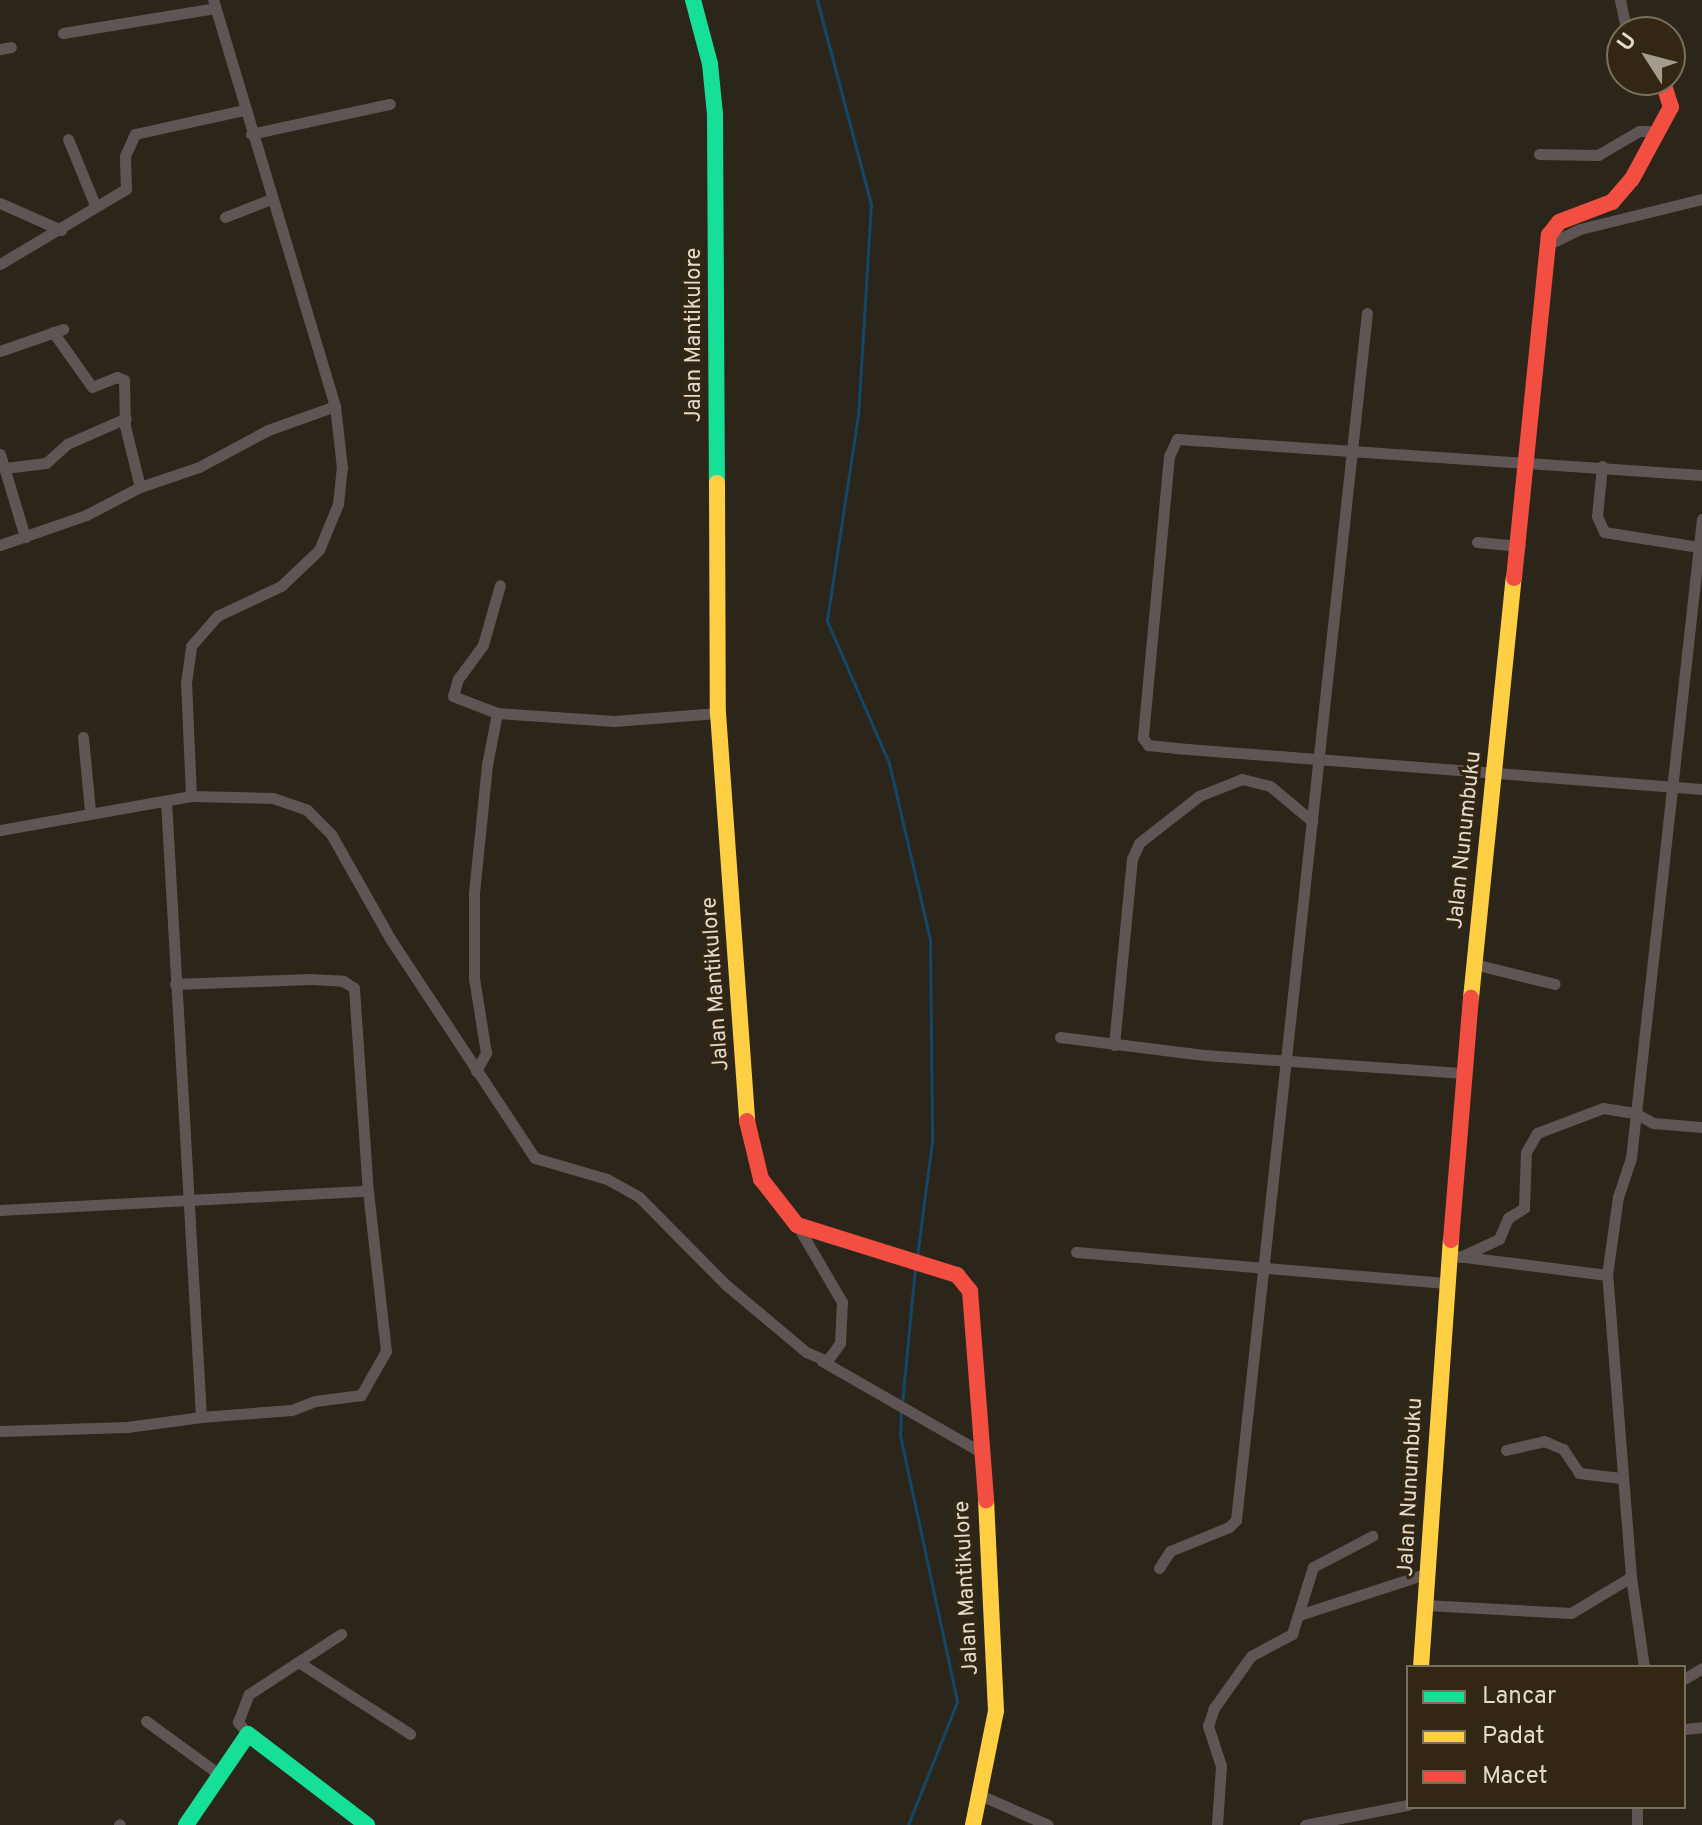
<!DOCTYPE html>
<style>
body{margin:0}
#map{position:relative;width:1702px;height:1825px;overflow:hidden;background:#2c251a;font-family:Overpass,sans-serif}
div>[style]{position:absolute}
.stream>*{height:3px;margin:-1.5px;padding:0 1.5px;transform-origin:1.5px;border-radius:1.5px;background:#124868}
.street>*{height:11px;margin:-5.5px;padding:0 5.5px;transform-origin:5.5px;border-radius:5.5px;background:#605555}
.fast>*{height:16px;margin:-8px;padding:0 8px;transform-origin:8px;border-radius:8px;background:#16e098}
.slow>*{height:16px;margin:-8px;padding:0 8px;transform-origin:8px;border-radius:8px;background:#ffcf43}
.jam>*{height:16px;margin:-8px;padding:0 8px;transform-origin:8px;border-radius:8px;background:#f24e42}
span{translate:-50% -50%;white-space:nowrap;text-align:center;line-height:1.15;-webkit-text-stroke:6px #332713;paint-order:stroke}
.street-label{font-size:22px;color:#e2dacd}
.legend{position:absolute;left:1406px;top:1665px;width:280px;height:144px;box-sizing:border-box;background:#332713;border:2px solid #796f5d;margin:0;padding:10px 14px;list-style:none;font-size:24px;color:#e2dacd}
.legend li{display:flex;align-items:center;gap:16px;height:40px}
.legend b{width:40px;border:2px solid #796f5d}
.north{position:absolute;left:1606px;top:16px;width:80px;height:80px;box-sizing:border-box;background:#332713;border:2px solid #796f5d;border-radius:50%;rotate:306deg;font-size:22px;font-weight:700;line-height:32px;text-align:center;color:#e2dacd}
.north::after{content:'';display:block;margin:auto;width:28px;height:36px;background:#a29b8e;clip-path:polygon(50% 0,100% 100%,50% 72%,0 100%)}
</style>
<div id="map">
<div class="stream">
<div style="left:817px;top:0;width:211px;rotate:75.2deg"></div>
<div style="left:871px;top:204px;width:211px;rotate:93.5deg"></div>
<div style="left:858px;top:415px;width:208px;rotate:98.6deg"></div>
<div style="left:827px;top:621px;width:155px;rotate:66.4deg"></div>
<div style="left:889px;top:763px;width:181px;rotate:76.9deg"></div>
<div style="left:930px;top:939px;width:203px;rotate:89.4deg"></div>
<div style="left:932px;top:1142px;width:115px;rotate:97.5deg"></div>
<div style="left:902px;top:1403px;width:137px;rotate:-84.5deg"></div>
<div style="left:901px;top:1410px;width:25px;rotate:92deg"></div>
<div style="left:900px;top:1435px;width:273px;rotate:77.9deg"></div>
<div style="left:957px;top:1702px;width:132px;rotate:111.7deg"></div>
</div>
<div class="street">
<div style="left:1620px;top:0;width:33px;rotate:78deg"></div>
<div style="left:63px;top:33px;width:154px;rotate:-9.3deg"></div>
<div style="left:0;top:49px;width:11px;rotate:-10deg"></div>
<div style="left:251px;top:134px;width:142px;rotate:-12.2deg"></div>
<div style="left:68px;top:139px;width:71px;rotate:67.8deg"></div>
<div style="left:1539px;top:154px;width:59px;rotate:1deg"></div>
<div style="left:1598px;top:155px;width:48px;rotate:-30.3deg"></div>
<div style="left:1639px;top:131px;width:20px"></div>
<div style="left:0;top:203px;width:67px;rotate:23.9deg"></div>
<div style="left:225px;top:217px;width:49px;rotate:-21.4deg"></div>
<div style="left:1551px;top:243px;width:32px;rotate:-26deg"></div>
<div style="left:1580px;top:229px;width:126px;rotate:-13.8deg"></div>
<div style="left:0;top:264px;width:147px;rotate:-30.8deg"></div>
<div style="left:126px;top:189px;width:33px;rotate:-92deg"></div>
<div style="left:125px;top:156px;width:24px;rotate:-66deg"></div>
<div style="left:135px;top:134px;width:112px;rotate:-12.4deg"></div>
<div style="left:53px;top:332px;width:67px;rotate:54.7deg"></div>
<div style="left:92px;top:387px;width:27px;rotate:-22deg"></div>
<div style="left:117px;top:377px;width:8px;rotate:23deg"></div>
<div style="left:124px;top:380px;width:46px;rotate:88.8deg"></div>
<div style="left:125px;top:426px;width:63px;rotate:76.2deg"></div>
<div style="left:0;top:351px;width:67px;rotate:-19.2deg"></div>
<div style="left:0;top:454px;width:87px;rotate:73.2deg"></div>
<div style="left:1602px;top:466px;width:50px;rotate:95.7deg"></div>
<div style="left:1597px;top:516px;width:17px;rotate:66deg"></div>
<div style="left:1604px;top:532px;width:96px;rotate:9deg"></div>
<div style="left:5px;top:468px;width:41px;rotate:-7deg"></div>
<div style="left:46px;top:463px;width:28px;rotate:-42deg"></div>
<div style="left:67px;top:444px;width:64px;rotate:-23.8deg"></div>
<div style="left:1702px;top:475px;width:526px;rotate:-176.08deg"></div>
<div style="left:1177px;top:439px;width:19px;rotate:115deg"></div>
<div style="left:1169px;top:456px;width:283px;rotate:95.3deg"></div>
<div style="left:1143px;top:738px;width:9px;rotate:54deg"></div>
<div style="left:1148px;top:745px;width:27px;rotate:6deg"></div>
<div style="left:1175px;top:748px;width:529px;rotate:4.45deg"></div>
<div style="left:1477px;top:542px;width:43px;rotate:5.3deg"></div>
<div style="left:0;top:545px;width:91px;rotate:-19.2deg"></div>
<div style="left:86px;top:515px;width:61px;rotate:-27.4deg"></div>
<div style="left:140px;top:487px;width:62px;rotate:-18.7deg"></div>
<div style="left:199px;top:467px;width:78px;rotate:-28.2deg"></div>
<div style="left:268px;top:430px;width:71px;rotate:-19.7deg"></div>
<div style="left:497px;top:713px;width:47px;rotate:-158.9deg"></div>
<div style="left:453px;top:696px;width:18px;rotate:-74deg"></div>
<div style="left:458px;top:679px;width:42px;rotate:-53.7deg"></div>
<div style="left:483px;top:645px;width:62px;rotate:-74.2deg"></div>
<div style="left:83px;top:737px;width:74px;rotate:84.6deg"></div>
<div style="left:191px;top:796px;width:113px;rotate:-92.5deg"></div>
<div style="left:186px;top:683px;width:37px;rotate:-82deg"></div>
<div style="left:191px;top:646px;width:40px;rotate:-49deg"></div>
<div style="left:217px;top:616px;width:71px;rotate:-25.1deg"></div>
<div style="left:281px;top:586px;width:52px;rotate:-43.5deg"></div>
<div style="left:319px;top:550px;width:50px;rotate:-67.6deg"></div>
<div style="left:338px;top:504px;width:36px;rotate:-84deg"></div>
<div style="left:342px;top:468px;width:62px;rotate:-96.4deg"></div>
<div style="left:335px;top:406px;width:424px;rotate:-106.7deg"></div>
<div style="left:0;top:830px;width:194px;rotate:-10.1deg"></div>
<div style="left:191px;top:796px;width:82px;rotate:1.4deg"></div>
<div style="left:273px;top:798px;width:36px;rotate:19deg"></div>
<div style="left:307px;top:810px;width:34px;rotate:45deg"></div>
<div style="left:331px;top:834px;width:122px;rotate:60.5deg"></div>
<div style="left:391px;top:940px;width:261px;rotate:56.6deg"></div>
<div style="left:535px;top:1158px;width:75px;rotate:16.3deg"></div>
<div style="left:607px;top:1179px;width:37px;rotate:29deg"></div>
<div style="left:639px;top:1197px;width:122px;rotate:45.3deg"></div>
<div style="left:725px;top:1284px;width:106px;rotate:40deg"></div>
<div style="left:806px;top:1352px;width:23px;rotate:23deg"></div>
<div style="left:827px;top:1361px;width:22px;rotate:-54deg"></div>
<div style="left:840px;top:1343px;width:41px;rotate:-87.2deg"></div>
<div style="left:842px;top:1302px;width:89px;rotate:-120.3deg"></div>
<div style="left:1474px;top:964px;width:83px;rotate:13.9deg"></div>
<div style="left:175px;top:984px;width:135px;rotate:-2.1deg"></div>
<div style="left:310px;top:979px;width:33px;rotate:3deg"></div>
<div style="left:343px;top:981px;width:13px;rotate:32deg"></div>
<div style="left:354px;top:988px;width:203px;rotate:86.1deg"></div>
<div style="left:368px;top:1191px;width:161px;rotate:83.6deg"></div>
<div style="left:386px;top:1351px;width:51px;rotate:119.6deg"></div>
<div style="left:361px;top:1395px;width:46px;rotate:172.6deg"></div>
<div style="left:315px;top:1401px;width:26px;rotate:159deg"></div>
<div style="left:291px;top:1410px;width:90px;rotate:175.6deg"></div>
<div style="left:1060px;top:1037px;width:145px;rotate:7.1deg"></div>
<div style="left:1204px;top:1055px;width:260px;rotate:4deg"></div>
<div style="left:1114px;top:1045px;width:187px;rotate:-84.5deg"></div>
<div style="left:1132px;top:859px;width:17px;rotate:-66deg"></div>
<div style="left:1139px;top:843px;width:76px;rotate:-38.1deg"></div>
<div style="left:1199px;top:796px;width:46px;rotate:-21.6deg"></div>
<div style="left:1242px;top:779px;width:29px;rotate:14deg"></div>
<div style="left:1270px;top:786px;width:55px;rotate:39.8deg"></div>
<div style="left:476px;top:1071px;width:21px;rotate:-61deg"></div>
<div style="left:486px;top:1053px;width:76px;rotate:-99.1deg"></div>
<div style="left:474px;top:978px;width:85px;rotate:-90deg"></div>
<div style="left:474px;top:893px;width:129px;rotate:-84.2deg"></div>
<div style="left:487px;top:765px;width:53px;rotate:-79.1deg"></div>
<div style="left:497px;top:713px;width:117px;rotate:3.9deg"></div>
<div style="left:614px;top:721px;width:104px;rotate:-4.4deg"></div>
<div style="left:0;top:1210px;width:368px;rotate:-3deg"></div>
<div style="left:1076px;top:1252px;width:371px;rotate:4.8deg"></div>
<div style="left:1457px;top:1256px;width:151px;rotate:7.2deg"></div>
<div style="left:1460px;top:1257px;width:43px;rotate:-24.8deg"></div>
<div style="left:1499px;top:1239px;width:23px;rotate:-67deg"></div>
<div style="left:1508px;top:1218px;width:19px;rotate:-32deg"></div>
<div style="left:1524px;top:1208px;width:56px;rotate:-88deg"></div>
<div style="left:1526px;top:1152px;width:22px;rotate:-60deg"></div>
<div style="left:1537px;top:1133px;width:71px;rotate:-20.7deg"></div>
<div style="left:1603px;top:1108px;width:32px;rotate:9deg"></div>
<div style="left:1635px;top:1113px;width:21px;rotate:29deg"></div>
<div style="left:1653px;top:1123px;width:49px;rotate:4.7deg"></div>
<div style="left:822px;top:1361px;width:183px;rotate:29.8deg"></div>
<div style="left:0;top:1431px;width:127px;rotate:-1.8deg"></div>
<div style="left:127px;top:1427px;width:75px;rotate:-7.7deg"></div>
<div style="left:201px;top:1417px;width:617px;rotate:-93.25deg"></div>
<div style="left:1506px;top:1450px;width:39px;rotate:-13deg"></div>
<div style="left:1544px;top:1441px;width:21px;rotate:23deg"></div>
<div style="left:1563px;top:1449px;width:29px;rotate:56deg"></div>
<div style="left:1579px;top:1473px;width:42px;rotate:6.8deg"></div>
<div style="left:1159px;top:1568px;width:20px;rotate:-57deg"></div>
<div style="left:1170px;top:1551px;width:64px;rotate:-22.1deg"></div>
<div style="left:1229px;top:1527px;width:10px;rotate:-45deg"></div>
<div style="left:1236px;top:1520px;width:1214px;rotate:-83.81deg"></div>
<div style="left:1426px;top:1605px;width:145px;rotate:3.2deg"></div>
<div style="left:1571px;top:1613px;width:70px;rotate:-31deg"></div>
<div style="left:1299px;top:1615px;width:136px;rotate:-18deg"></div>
<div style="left:300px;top:1663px;width:131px;rotate:32.8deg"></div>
<div style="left:1644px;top:1667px;width:91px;rotate:-98.2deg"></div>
<div style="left:1631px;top:1577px;width:303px;rotate:-94.5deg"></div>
<div style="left:1607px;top:1275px;width:79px;rotate:-82deg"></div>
<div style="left:1618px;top:1197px;width:41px;rotate:-71.6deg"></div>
<div style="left:1631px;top:1158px;width:643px;rotate:-83.66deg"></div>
<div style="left:1684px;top:1679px;width:21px;rotate:-31deg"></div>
<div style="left:146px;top:1721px;width:92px;rotate:36.1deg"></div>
<div style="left:1684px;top:1729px;width:18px;rotate:-6deg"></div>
<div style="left:248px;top:1734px;width:16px;rotate:-130deg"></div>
<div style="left:238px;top:1722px;width:30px;rotate:-69deg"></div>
<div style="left:249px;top:1694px;width:110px;rotate:-33.1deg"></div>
<div style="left:980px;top:1795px;width:74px;rotate:23.8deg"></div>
<div style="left:1637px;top:1807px;width:18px;rotate:90deg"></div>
<div style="left:119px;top:1825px;width:1px;rotate:-45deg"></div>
<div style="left:1217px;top:1825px;width:59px;rotate:-86.1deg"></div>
<div style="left:1221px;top:1766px;width:42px;rotate:-108deg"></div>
<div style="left:1208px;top:1726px;width:19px;rotate:-72deg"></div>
<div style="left:1214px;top:1708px;width:64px;rotate:-54.6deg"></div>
<div style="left:1251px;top:1656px;width:47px;rotate:-28.2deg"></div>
<div style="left:1292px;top:1634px;width:70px;rotate:-72.6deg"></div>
<div style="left:1313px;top:1567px;width:67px;rotate:-27.7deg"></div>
<div style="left:1305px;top:1825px;width:105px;rotate:-11deg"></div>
</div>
<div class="fast">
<div style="left:693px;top:0;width:66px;rotate:75.1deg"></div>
<div style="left:710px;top:64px;width:50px;rotate:84.3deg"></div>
<div style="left:715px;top:114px;width:369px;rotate:89.7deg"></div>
<div style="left:186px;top:1825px;width:110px;rotate:-55.7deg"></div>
<div style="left:248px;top:1734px;width:150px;rotate:37.4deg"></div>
</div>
<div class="slow">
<div style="left:717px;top:483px;width:230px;rotate:89.8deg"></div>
<div style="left:718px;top:713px;width:409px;rotate:85.9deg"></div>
<div style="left:1471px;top:998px;width:422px;rotate:-84.2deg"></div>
<div style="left:1421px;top:1667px;width:428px;rotate:-86deg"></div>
<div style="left:973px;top:1825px;width:116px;rotate:-78.6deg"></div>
<div style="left:996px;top:1711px;width:211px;rotate:-92.7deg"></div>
</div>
<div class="jam">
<div style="left:1514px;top:578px;width:345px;rotate:-84.2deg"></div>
<div style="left:1549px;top:235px;width:16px;rotate:-52deg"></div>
<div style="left:1559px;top:222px;width:57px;rotate:-20.7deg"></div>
<div style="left:1612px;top:202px;width:30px;rotate:-49deg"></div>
<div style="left:1632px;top:179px;width:82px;rotate:-61.6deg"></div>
<div style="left:1671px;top:107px;width:28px;rotate:-108deg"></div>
<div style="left:747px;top:1121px;width:60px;rotate:76.4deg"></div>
<div style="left:761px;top:1179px;width:58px;rotate:52deg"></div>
<div style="left:797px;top:1225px;width:168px;rotate:17.4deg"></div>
<div style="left:957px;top:1275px;width:21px;rotate:51deg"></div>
<div style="left:970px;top:1291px;width:210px;rotate:85.6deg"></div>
<div style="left:1451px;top:1240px;width:243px;rotate:-85.3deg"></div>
</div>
<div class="street-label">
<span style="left:695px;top:335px;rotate:-90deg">Jalan Mantikulore</span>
<span style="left:1465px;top:840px;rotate:-84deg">Jalan Nunumbuku</span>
<span style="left:716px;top:984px;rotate:-94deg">Jalan Mantikulore</span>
<span style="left:1411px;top:1487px;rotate:-87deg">Jalan Nunumbuku</span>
<span style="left:967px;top:1588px;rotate:-93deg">Jalan Mantikulore</span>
</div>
<ul class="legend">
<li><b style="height:10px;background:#16e098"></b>Lancar</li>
<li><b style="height:10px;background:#ffcf43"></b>Padat</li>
<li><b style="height:10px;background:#f24e42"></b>Macet</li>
</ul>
<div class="north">U</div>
</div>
